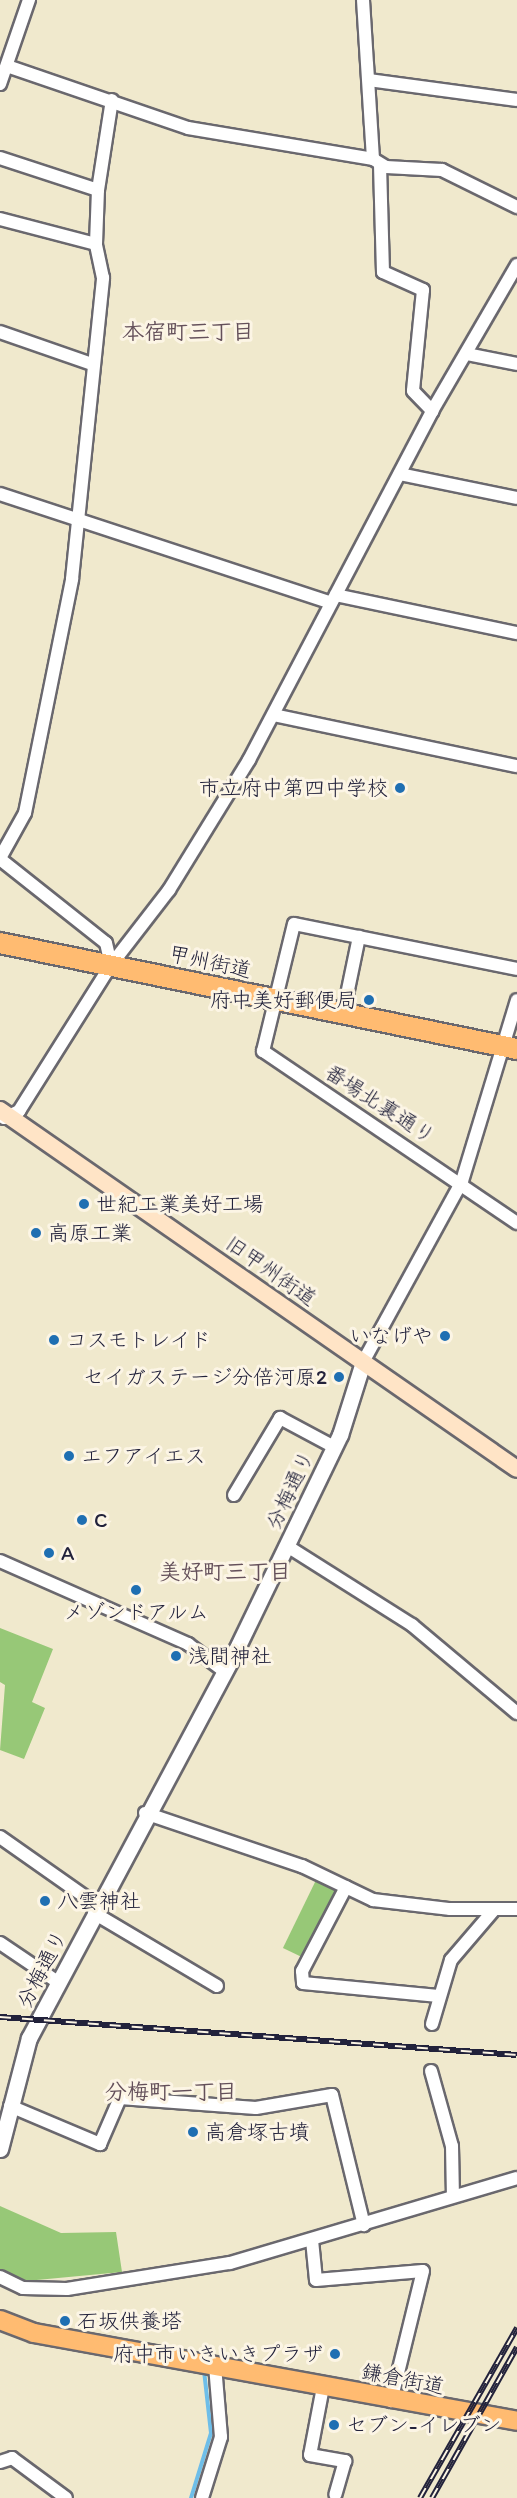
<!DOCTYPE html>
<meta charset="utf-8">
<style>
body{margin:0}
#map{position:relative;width:517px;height:2498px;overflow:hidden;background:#f0e9cd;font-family:Itim,"Klee One",sans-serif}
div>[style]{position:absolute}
.green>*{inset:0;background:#97c877;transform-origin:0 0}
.stream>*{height:4px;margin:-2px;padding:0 2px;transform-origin:2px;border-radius:2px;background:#6ebee9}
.roads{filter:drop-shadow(2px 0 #6a686e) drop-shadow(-2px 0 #6a686e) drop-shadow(0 2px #6a686e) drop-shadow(0 -2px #6a686e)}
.minor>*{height:12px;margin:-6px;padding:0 6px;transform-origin:6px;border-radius:6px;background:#fff}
.tertiary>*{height:15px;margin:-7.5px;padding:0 7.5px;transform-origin:7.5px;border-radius:7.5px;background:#fff}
.secondary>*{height:16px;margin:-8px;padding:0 8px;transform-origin:8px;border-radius:8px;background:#ffe4c6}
.primary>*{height:18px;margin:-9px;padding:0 9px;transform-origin:9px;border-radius:9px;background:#ffbb71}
.trunk>*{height:20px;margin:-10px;padding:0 10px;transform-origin:10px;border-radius:10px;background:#ffbb71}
.rail>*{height:6px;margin-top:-3px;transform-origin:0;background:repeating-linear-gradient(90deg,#fcf5e5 0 11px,#22223b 0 22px);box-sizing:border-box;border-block:2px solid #22223b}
.dots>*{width:16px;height:16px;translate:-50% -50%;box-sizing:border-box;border:3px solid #fcf5e5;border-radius:50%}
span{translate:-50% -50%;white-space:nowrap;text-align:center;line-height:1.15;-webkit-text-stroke:6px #fcf5e5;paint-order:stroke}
.poi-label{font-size:21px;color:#22223b}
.right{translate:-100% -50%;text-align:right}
.left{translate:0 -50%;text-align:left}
.street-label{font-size:21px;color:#22223b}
.neighbourhood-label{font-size:22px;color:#64505a;font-weight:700}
</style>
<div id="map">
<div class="green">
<div style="clip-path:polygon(0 1628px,53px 1649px,32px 1702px,45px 1708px,24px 1759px,0 1750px,5px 1685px,0 1682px)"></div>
<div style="left:318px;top:1876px;width:25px;height:80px;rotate:26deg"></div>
<div style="clip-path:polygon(0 2206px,61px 2233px,116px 2232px,122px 2272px,26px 2281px,0 2270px)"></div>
</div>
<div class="stream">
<div style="left:191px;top:2498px;width:68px;rotate:-72.9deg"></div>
<div style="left:211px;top:2433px;width:62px;rotate:-96.4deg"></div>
</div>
<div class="roads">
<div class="minor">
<div style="left:363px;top:0;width:159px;rotate:86.4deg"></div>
<div style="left:7px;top:66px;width:191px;rotate:18.9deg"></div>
<div style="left:188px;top:128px;width:188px;rotate:9.5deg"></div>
<div style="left:373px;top:159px;width:15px;rotate:32deg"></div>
<div style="left:386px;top:167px;width:56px;rotate:3.1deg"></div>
<div style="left:442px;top:170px;width:84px;rotate:26.3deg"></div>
<div style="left:369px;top:80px;width:149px;rotate:7.7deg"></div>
<div style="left:0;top:84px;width:89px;rotate:-71deg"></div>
<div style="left:0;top:158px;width:103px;rotate:18.1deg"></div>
<div style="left:380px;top:165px;width:107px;rotate:88.4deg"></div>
<div style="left:383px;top:272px;width:44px;rotate:24.2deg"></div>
<div style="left:423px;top:290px;width:101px;rotate:95.7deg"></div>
<div style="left:413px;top:391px;width:28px;rotate:46deg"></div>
<div style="left:0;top:219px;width:99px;rotate:14.6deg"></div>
<div style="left:0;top:332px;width:97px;rotate:19.2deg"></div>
<div style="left:467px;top:354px;width:51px;rotate:11.3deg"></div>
<div style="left:400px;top:474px;width:119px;rotate:11.6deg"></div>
<div style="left:0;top:494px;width:348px;rotate:18.2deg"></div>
<div style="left:336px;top:595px;width:185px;rotate:11.9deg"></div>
<div style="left:274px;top:715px;width:248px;rotate:11.9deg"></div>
<div style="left:0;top:858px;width:51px;rotate:-60.9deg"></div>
<div style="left:25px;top:813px;width:239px;rotate:-78.6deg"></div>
<div style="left:72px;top:579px;width:303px;rotate:-84.1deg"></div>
<div style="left:103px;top:278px;width:35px;rotate:-102deg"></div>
<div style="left:96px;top:244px;width:54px;rotate:-87.9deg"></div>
<div style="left:98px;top:190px;width:91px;rotate:-81.2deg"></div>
<div style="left:0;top:859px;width:135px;rotate:38.4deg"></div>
<div style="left:106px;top:943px;width:23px;rotate:77deg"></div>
<div style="left:517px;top:969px;width:227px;rotate:-168.6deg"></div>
<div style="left:294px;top:924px;width:131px;rotate:103.7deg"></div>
<div style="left:263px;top:1051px;width:307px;rotate:34.1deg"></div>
<div style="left:343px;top:1014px;width:79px;rotate:-78.3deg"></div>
<div style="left:4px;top:1118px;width:17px;rotate:-25deg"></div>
<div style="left:19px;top:1111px;width:173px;rotate:-57.8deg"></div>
<div style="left:111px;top:965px;width:95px;rotate:-52.3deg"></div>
<div style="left:169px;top:890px;width:153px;rotate:-58.4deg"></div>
<div style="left:249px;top:760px;width:394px;rotate:-62.3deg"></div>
<div style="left:432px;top:411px;width:169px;rotate:-59.8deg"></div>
<div style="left:363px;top:1362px;width:206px;rotate:-61.3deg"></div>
<div style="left:462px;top:1181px;width:189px;rotate:-73.1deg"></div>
<div style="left:234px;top:1495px;width:90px;rotate:-59.1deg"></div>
<div style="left:280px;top:1418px;width:61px;rotate:28.2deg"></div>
<div style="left:287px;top:1546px;width:148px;rotate:32.3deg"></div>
<div style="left:412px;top:1625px;width:137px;rotate:40deg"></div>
<div style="left:0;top:1561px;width:206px;rotate:23.8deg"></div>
<div style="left:188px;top:1644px;width:45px;rotate:36.9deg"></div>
<div style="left:145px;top:1813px;width:166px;rotate:18.7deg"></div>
<div style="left:302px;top:1866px;width:79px;rotate:25.6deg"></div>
<div style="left:373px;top:1900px;width:78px;rotate:6.7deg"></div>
<div style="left:450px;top:1909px;width:67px"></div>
<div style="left:0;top:1837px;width:120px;rotate:35.1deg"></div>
<div style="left:346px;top:1887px;width:95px;rotate:117.6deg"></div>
<div style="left:302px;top:1971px;width:12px;rotate:85deg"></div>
<div style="left:303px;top:1983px;width:136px;rotate:5.5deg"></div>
<div style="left:94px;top:1913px;width:143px;rotate:30.7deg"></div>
<div style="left:0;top:1943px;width:71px;rotate:34.1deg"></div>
<div style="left:432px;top:2024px;width:67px;rotate:-73.5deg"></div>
<div style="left:451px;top:1960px;width:65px;rotate:-49.4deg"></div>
<div style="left:431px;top:2071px;width:78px;rotate:74.4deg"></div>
<div style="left:452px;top:2146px;width:50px;rotate:88.9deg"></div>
<div style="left:10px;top:2106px;width:98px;rotate:22.9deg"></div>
<div style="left:100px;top:2144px;width:50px;rotate:-66.5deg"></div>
<div style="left:120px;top:2098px;width:136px;rotate:4.2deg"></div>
<div style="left:256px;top:2108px;width:77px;rotate:-9.7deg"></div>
<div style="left:332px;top:2095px;width:134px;rotate:76.2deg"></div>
<div style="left:312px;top:2240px;width:40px;rotate:84.3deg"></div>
<div style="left:316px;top:2280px;width:107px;rotate:-4.8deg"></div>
<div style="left:423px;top:2271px;width:134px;rotate:103.8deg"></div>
<div style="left:0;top:2277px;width:25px;rotate:26deg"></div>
<div style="left:23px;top:2288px;width:44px;rotate:1.3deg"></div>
<div style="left:67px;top:2289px;width:165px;rotate:-9.1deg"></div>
<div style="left:230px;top:2263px;width:299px;rotate:-16.5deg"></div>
<div style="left:323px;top:2387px;width:69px;rotate:100.8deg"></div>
<div style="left:310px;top:2455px;width:36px;rotate:10deg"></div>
<div style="left:345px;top:2461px;width:35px;rotate:106deg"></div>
<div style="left:0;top:2462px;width:13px;rotate:-18deg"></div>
<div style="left:12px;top:2458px;width:67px;rotate:36.5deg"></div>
<div style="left:202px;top:2498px;width:64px;rotate:-72.7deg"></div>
<div style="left:221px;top:2437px;width:71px;rotate:-94.8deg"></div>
</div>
<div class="tertiary">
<div style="left:0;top:2149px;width:115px;rotate:-75.4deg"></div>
<div style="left:29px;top:2038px;width:440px;rotate:-61.9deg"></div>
<div style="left:236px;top:1650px;width:239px;rotate:-64.2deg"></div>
<div style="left:340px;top:1435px;width:77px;rotate:-72.5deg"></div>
</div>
<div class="secondary">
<div style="left:0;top:1110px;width:629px;rotate:34.78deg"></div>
</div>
<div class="primary">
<div style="left:0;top:2320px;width:36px;rotate:21deg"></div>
<div style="left:34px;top:2333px;width:491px;rotate:10.3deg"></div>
</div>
<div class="trunk">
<div style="left:0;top:943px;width:528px;rotate:11.59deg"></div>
</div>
</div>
<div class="rail">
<div style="left:0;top:2017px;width:518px;rotate:4.2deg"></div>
<div style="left:420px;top:2498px;width:196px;rotate:-60.3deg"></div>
<div style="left:432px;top:2498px;width:173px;rotate:-60.6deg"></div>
</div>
<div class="dots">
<div style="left:400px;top:788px;background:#1f6fb2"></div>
<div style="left:369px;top:1000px;background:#1f6fb2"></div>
<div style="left:84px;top:1204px;background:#1f6fb2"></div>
<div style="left:36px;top:1233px;background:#1f6fb2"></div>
<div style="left:445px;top:1336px;background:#1f6fb2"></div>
<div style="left:54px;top:1340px;background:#1f6fb2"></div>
<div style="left:339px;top:1377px;background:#1f6fb2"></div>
<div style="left:69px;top:1456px;background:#1f6fb2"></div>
<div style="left:82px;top:1520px;background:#1f6fb2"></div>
<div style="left:49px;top:1553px;background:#1f6fb2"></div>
<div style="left:136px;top:1590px;background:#1f6fb2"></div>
<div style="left:176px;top:1656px;background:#1f6fb2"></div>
<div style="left:45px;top:1901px;background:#1f6fb2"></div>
<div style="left:193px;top:2132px;background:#1f6fb2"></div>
<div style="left:65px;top:2321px;background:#1f6fb2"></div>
<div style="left:335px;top:2354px;background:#1f6fb2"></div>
<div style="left:334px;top:2425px;background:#1f6fb2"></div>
</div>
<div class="poi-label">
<span class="right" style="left:388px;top:788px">市立府中第四中学校</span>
<span class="right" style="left:357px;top:1000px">府中美好郵便局</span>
<span class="left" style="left:96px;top:1204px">世紀工業美好工場</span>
<span class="left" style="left:48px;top:1233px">高原工業</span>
<span class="right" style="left:433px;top:1336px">いなげや</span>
<span class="left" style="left:66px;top:1340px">コスモトレイド</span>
<span class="right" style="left:327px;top:1377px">セイガステージ分倍河原2</span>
<span class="left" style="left:81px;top:1456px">エフアイエス</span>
<span class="left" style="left:94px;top:1520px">C</span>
<span class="left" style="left:61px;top:1553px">A</span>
<span style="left:136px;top:1612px">メゾンドアルム</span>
<span class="left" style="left:188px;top:1656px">浅間神社</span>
<span class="left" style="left:57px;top:1901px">八雲神社</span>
<span class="left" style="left:205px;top:2132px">高倉塚古墳</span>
<span class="left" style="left:77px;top:2321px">石坂供養塔</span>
<span class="right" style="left:323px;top:2354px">府中市いきいきプラザ</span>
<span class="left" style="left:346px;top:2425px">セブン-イレブン</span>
</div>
<div class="street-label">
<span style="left:210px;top:962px;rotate:12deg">甲州街道</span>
<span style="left:380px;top:1104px;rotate:33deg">番場北裏通り</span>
<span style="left:271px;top:1271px;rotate:35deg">旧甲州街道</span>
<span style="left:290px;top:1490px;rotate:-65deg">分梅通り</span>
<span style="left:42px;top:1969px;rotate:-63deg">分梅通り</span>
<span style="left:403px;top:2379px;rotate:11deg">鎌倉街道</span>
</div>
<div class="neighbourhood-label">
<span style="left:188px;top:332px">本宿町三丁目</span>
<span style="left:225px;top:1572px">美好町三丁目</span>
<span style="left:171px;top:2092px">分梅町一丁目</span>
</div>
</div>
